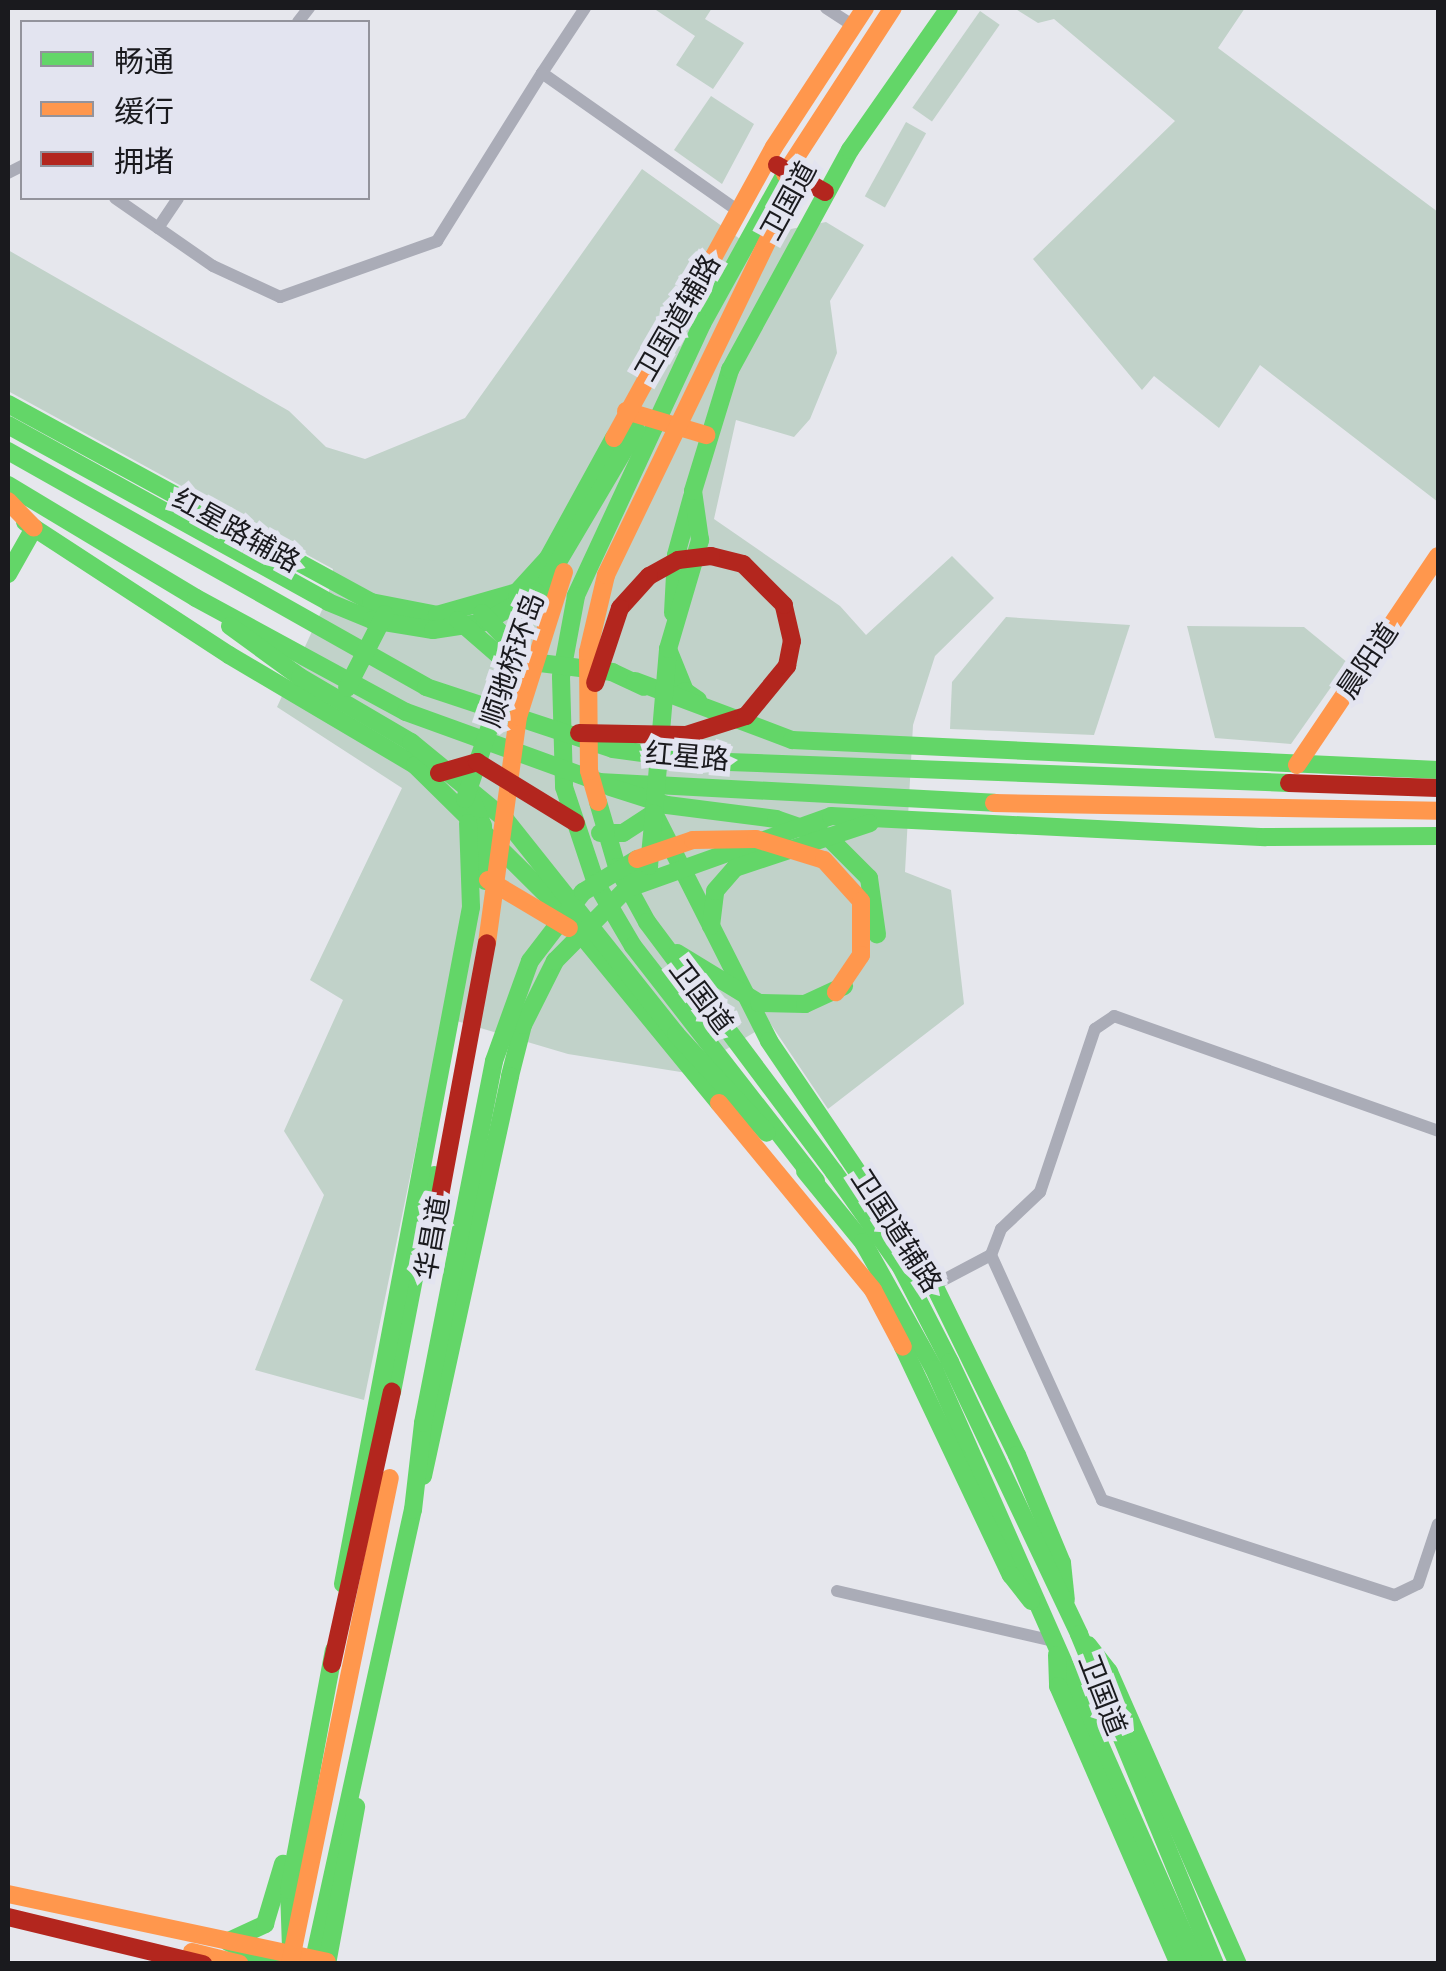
<!DOCTYPE html>
<meta charset="utf-8">
<style>
body{margin:0}
#map{position:relative;width:1446px;height:1971px;overflow:hidden;background:#e6e7ed;font-family:Rubik,"Noto Sans SC",sans-serif}
div>[style]{position:absolute}
.green>*{inset:0;background:#c1d2c9;transform-origin:0 0}
.street>*{height:12px;margin:-6px;padding:0 6px;transform-origin:6px;border-radius:6px;background:#aaacb7}
.fast>*{height:18px;margin:-9px;padding:0 9px;transform-origin:9px;border-radius:9px;background:#63d668}
.slow>*{height:18px;margin:-9px;padding:0 9px;transform-origin:9px;border-radius:9px;background:#ff974d}
.jam>*{height:18px;margin:-9px;padding:0 9px;transform-origin:9px;border-radius:9px;background:#b3261e}
span{translate:-50% -50%;white-space:nowrap;text-align:center;line-height:1.15;-webkit-text-stroke:10px #e3e4f0;paint-order:stroke}
.street-label{font-size:28px;color:#1a1a1e}
.frame{position:absolute;inset:0;border:10px solid #1a1a1e;pointer-events:none}
.legend{position:absolute;left:20px;top:20px;width:350px;height:180px;box-sizing:border-box;background:#e3e4f0;border:2px solid #93939c;margin:0;padding:12px 18px;list-style:none;font-size:30px;color:#1a1a1e}
.legend li{display:flex;align-items:center;gap:20px;height:50px}
.legend b{width:50px;border:2px solid #93939c}
</style>
<div id="map">
<div class="green">
<div style="clip-path:polygon(653px 8px,712px 8px,705px 19px,744px 43px,713px 89px,676px 65px,695px 36px)"></div>
<div style="clip-path:polygon(1014px 8px,1245px 8px,1218px 48px,1438px 212px,1438px 502px,1260px 365px,1219px 428px,1154px 376px,1142px 390px,1033px 259px,1175px 121px,1054px 19px,1038px 23px)"></div>
<div style="left:980px;top:11px;width:24px;height:118px;rotate:35deg"></div>
<div style="clip-path:polygon(711px 96px,754px 124px,722px 184px,674px 150px)"></div>
<div style="left:906px;top:122px;width:23px;height:85px;rotate:29deg"></div>
<div style="clip-path:polygon(642px 169px,740px 239px,826px 222px,864px 245px,830px 301px,837px 353px,810px 419px,794px 437px,736px 420px,714px 519px,840px 606px,866px 635px,952px 556px,994px 598px,935px 656px,913px 725px,905px 872px,951px 890px,964px 1004px,828px 1109px,770px 1023px,687px 1073px,568px 1054px,443px 1017px,364px 1400px,255px 1370px,324px 1195px,284px 1131px,343px 1000px,310px 980px,402px 788px,277px 707px,328px 597px,333px 569px,8px 391px,8px 250px,289px 411px,326px 447px,365px 459px,465px 418px)"></div>
<div style="clip-path:polygon(1006px 617px,1130px 625px,1094px 735px,950px 729px,952px 682px)"></div>
<div style="clip-path:polygon(1187px 626px,1304px 627px,1348px 663px,1291px 744px,1215px 738px)"></div>
</div>
<div class="street">
<div style="left:826px;top:8px;width:31px;rotate:33deg"></div>
<div style="left:298px;top:22px;width:18px;rotate:-52deg"></div>
<div style="left:542px;top:73px;width:78px;rotate:-56.5deg"></div>
<div style="left:8px;top:173px;width:16px;rotate:-27deg"></div>
<div style="left:115px;top:198px;width:119px;rotate:34.8deg"></div>
<div style="left:213px;top:266px;width:74px;rotate:24.8deg"></div>
<div style="left:280px;top:297px;width:167px;rotate:-19.6deg"></div>
<div style="left:437px;top:241px;width:198px;rotate:-58deg"></div>
<div style="left:542px;top:73px;width:240px;rotate:35.1deg"></div>
<div style="left:158px;top:228px;width:36px;rotate:-56deg"></div>
<div style="left:991px;top:1255px;width:28px;rotate:-69deg"></div>
<div style="left:1001px;top:1229px;width:54px;rotate:-43.5deg"></div>
<div style="left:1040px;top:1192px;width:172px;rotate:-71.4deg"></div>
<div style="left:1095px;top:1029px;width:23px;rotate:-34deg"></div>
<div style="left:1114px;top:1016px;width:344px;rotate:19.5deg"></div>
<div style="left:934px;top:1285px;width:64px;rotate:-27.8deg"></div>
<div style="left:991px;top:1255px;width:269px;rotate:65.6deg"></div>
<div style="left:1102px;top:1500px;width:308px;rotate:18deg"></div>
<div style="left:1395px;top:1595px;width:25px;rotate:-26deg"></div>
<div style="left:1418px;top:1584px;width:63px;rotate:-71.6deg"></div>
<div style="left:837px;top:1591px;width:223px;rotate:13deg"></div>
</div>
<div class="fast">
<div style="left:785px;top:174px;width:171px;rotate:119deg"></div>
<div style="left:702px;top:324px;width:300px;rotate:114.9deg"></div>
<div style="left:576px;top:596px;width:82px;rotate:100.5deg"></div>
<div style="left:561px;top:677px;width:110px;rotate:88.4deg"></div>
<div style="left:564px;top:787px;width:101px;rotate:71.6deg"></div>
<div style="left:596px;top:883px;width:73px;rotate:59.6deg"></div>
<div style="left:633px;top:946px;width:298px;rotate:52.1deg"></div>
<div style="left:8px;top:404px;width:413px;rotate:28.6deg"></div>
<div style="left:371px;top:602px;width:67px;rotate:11.1deg"></div>
<div style="left:437px;top:615px;width:83px;rotate:-16deg"></div>
<div style="left:517px;top:592px;width:46px;rotate:-47.6deg"></div>
<div style="left:548px;top:558px;width:137px;rotate:-61.2deg"></div>
<div style="left:8px;top:425px;width:366px;rotate:28.9deg"></div>
<div style="left:328px;top:602px;width:48px;rotate:22.2deg"></div>
<div style="left:372px;top:620px;width:62px;rotate:9.3deg"></div>
<div style="left:433px;top:630px;width:53px;rotate:-8.7deg"></div>
<div style="left:485px;top:622px;width:66px;rotate:-30.1deg"></div>
<div style="left:542px;top:589px;width:185px;rotate:-59.4deg"></div>
<div style="left:8px;top:451px;width:480px;rotate:29.4deg"></div>
<div style="left:426px;top:687px;width:197px;rotate:18.3deg"></div>
<div style="left:613px;top:749px;width:89px;rotate:7.8deg"></div>
<div style="left:701px;top:761px;width:588px;rotate:2.14deg"></div>
<div style="left:8px;top:485px;width:219px;rotate:31deg"></div>
<div style="left:196px;top:598px;width:239px;rotate:28.5deg"></div>
<div style="left:406px;top:712px;width:205px;rotate:19.9deg"></div>
<div style="left:599px;top:782px;width:396px;rotate:3deg"></div>
<div style="left:25px;top:522px;width:244px;rotate:33.1deg"></div>
<div style="left:229px;top:655px;width:216px;rotate:30.6deg"></div>
<div style="left:415px;top:765px;width:199px;rotate:44.6deg"></div>
<div style="left:557px;top:905px;width:256px;rotate:50.7deg"></div>
<div style="left:8px;top:574px;width:53px;rotate:-60.5deg"></div>
<div style="left:482px;top:613px;width:59px;rotate:47.1deg"></div>
<div style="left:673px;top:613px;width:58px;rotate:-87deg"></div>
<div style="left:676px;top:555px;width:60px;rotate:-74.6deg"></div>
<div style="left:458px;top:620px;width:69px;rotate:40.9deg"></div>
<div style="left:230px;top:626px;width:87px;rotate:36.1deg"></div>
<div style="left:300px;top:677px;width:129px;rotate:30.4deg"></div>
<div style="left:411px;top:742px;width:122px;rotate:39.3deg"></div>
<div style="left:505px;top:819px;width:275px;rotate:51.5deg"></div>
<div style="left:676px;top:1034px;width:134px;rotate:47.4deg"></div>
<div style="left:668px;top:649px;width:45px;rotate:68deg"></div>
<div style="left:685px;top:691px;width:16px;rotate:35deg"></div>
<div style="left:524px;top:661px;width:89px;rotate:7.1deg"></div>
<div style="left:612px;top:672px;width:35px;rotate:25deg"></div>
<div style="left:635px;top:681px;width:168px;rotate:20.6deg"></div>
<div style="left:792px;top:740px;width:647px;rotate:2.66deg"></div>
<div style="left:347px;top:688px;width:83px;rotate:-62.8deg"></div>
<div style="left:610px;top:787px;width:60px;rotate:17.5deg"></div>
<div style="left:667px;top:805px;width:110px;rotate:7.3deg"></div>
<div style="left:776px;top:819px;width:55px;rotate:19.1deg"></div>
<div style="left:828px;top:837px;width:58px;rotate:45deg"></div>
<div style="left:869px;top:878px;width:57px;rotate:81.9deg"></div>
<div style="left:469px;top:793px;width:36px;rotate:67deg"></div>
<div style="left:483px;top:826px;width:55px;rotate:87.9deg"></div>
<div style="left:465px;top:799px;width:219px;rotate:-71.1deg"></div>
<div style="left:598px;top:802px;width:68px;rotate:73.7deg"></div>
<div style="left:617px;top:867px;width:63px;rotate:61.4deg"></div>
<div style="left:647px;top:922px;width:312px;rotate:53.2deg"></div>
<div style="left:654px;top:813px;width:255px;rotate:63.2deg"></div>
<div style="left:769px;top:1041px;width:295px;rotate:55.9deg"></div>
<div style="left:934px;top:1285px;width:189px;rotate:64deg"></div>
<div style="left:1017px;top:1455px;width:117px;rotate:67.4deg"></div>
<div style="left:1062px;top:1563px;width:37px;rotate:84deg"></div>
<div style="left:600px;top:833px;width:23px"></div>
<div style="left:623px;top:833px;width:37px;rotate:-33deg"></div>
<div style="left:654px;top:813px;width:165px;rotate:-85.1deg"></div>
<div style="left:668px;top:649px;width:114px;rotate:-73.6deg"></div>
<div style="left:700px;top:540px;width:49px;rotate:-98.1deg"></div>
<div style="left:693px;top:491px;width:127px;rotate:-73deg"></div>
<div style="left:730px;top:370px;width:251px;rotate:-61.4deg"></div>
<div style="left:850px;top:150px;width:173px;rotate:-55.1deg"></div>
<div style="left:632px;top:887px;width:211px;rotate:-19.6deg"></div>
<div style="left:831px;top:816px;width:435px;rotate:2.8deg"></div>
<div style="left:1265px;top:837px;width:173px;rotate:-0.3deg"></div>
<div style="left:711px;top:926px;width:35px;rotate:-83deg"></div>
<div style="left:715px;top:891px;width:30px;rotate:-49deg"></div>
<div style="left:735px;top:868px;width:142px;rotate:-18.4deg"></div>
<div style="left:677px;top:953px;width:96px;rotate:31.4deg"></div>
<div style="left:759px;top:1003px;width:46px;rotate:1.2deg"></div>
<div style="left:805px;top:1004px;width:43px;rotate:-24.8deg"></div>
<div style="left:510px;top:1076px;width:53px;rotate:-75.7deg"></div>
<div style="left:523px;top:1025px;width:72px;rotate:-63.4deg"></div>
<div style="left:555px;top:961px;width:134px;rotate:-45.3deg"></div>
<div style="left:649px;top:866px;width:53px;rotate:-84.6deg"></div>
<div style="left:805px;top:1171px;width:92px;rotate:50.8deg"></div>
<div style="left:863px;top:1242px;width:145px;rotate:60.8deg"></div>
<div style="left:934px;top:1369px;width:651px;rotate:66.15deg"></div>
<div style="left:834px;top:1172px;width:116px;rotate:54.8deg"></div>
<div style="left:901px;top:1267px;width:107px;rotate:62.7deg"></div>
<div style="left:950px;top:1362px;width:301px;rotate:64.6deg"></div>
<div style="left:1079px;top:1634px;width:357px;rotate:67.6deg"></div>
<div style="left:903px;top:1347px;width:252px;rotate:64.7deg"></div>
<div style="left:1011px;top:1575px;width:33px;rotate:52deg"></div>
<div style="left:392px;top:1392px;width:221px;rotate:-79deg"></div>
<div style="left:423px;top:1476px;width:409px;rotate:-77.7deg"></div>
<div style="left:343px;top:1584px;width:689px;rotate:-79.29deg"></div>
<div style="left:471px;top:907px;width:84px;rotate:-92deg"></div>
<div style="left:1088px;top:1645px;width:34px;rotate:52deg"></div>
<div style="left:1109px;top:1672px;width:319px;rotate:66.2deg"></div>
<div style="left:1057px;top:1655px;width:31px;rotate:88deg"></div>
<div style="left:1058px;top:1686px;width:303px;rotate:66.5deg"></div>
<div style="left:229px;top:1941px;width:40px;rotate:-25deg"></div>
<div style="left:265px;top:1924px;width:63px;rotate:-73.3deg"></div>
<div style="left:228px;top:1942px;width:49px;rotate:26.6deg"></div>
<div style="left:291px;top:1949px;width:59px;rotate:-91.9deg"></div>
<div style="left:289px;top:1890px;width:244px;rotate:-79.4deg"></div>
<div style="left:313px;top:1964px;width:465px;rotate:-77.6deg"></div>
<div style="left:413px;top:1510px;width:88px;rotate:-83.4deg"></div>
<div style="left:423px;top:1423px;width:369px;rotate:-78.9deg"></div>
<div style="left:494px;top:1061px;width:106px;rotate:-70.2deg"></div>
<div style="left:530px;top:961px;width:87px;rotate:-52.5deg"></div>
<div style="left:583px;top:892px;width:63px;rotate:-31.4deg"></div>
<div style="left:327px;top:1964px;width:160px;rotate:-79.5deg"></div>
</div>
<div class="slow">
<div style="left:785px;top:174px;width:198px;rotate:-57deg"></div>
<div style="left:626px;top:411px;width:84px;rotate:16.7deg"></div>
<div style="left:614px;top:438px;width:332px;rotate:-61.2deg"></div>
<div style="left:774px;top:147px;width:166px;rotate:-56.8deg"></div>
<div style="left:8px;top:501px;width:37px;rotate:46deg"></div>
<div style="left:1297px;top:765px;width:252px;rotate:-56deg"></div>
<div style="left:598px;top:802px;width:32px;rotate:-106deg"></div>
<div style="left:589px;top:771px;width:119px;rotate:-90.5deg"></div>
<div style="left:588px;top:652px;width:79px;rotate:-76.8deg"></div>
<div style="left:606px;top:575px;width:398px;rotate:-64.2deg"></div>
<div style="left:994px;top:803px;width:444px;rotate:1deg"></div>
<div style="left:637px;top:859px;width:59px;rotate:-18.7deg"></div>
<div style="left:693px;top:840px;width:63px;rotate:-0.9deg"></div>
<div style="left:756px;top:839px;width:71px;rotate:17.2deg"></div>
<div style="left:824px;top:860px;width:55px;rotate:47.9deg"></div>
<div style="left:861px;top:901px;width:54px;rotate:90deg"></div>
<div style="left:861px;top:955px;width:45px;rotate:124deg"></div>
<div style="left:488px;top:880px;width:94px;rotate:30.7deg"></div>
<div style="left:487px;top:943px;width:228px;rotate:-82.2deg"></div>
<div style="left:518px;top:717px;width:152px;rotate:-72.4deg"></div>
<div style="left:719px;top:1103px;width:242px;rotate:50.5deg"></div>
<div style="left:873px;top:1290px;width:64px;rotate:62.2deg"></div>
<div style="left:8px;top:1894px;width:326px;rotate:12deg"></div>
<div style="left:192px;top:1952px;width:49px;rotate:14deg"></div>
<div style="left:290px;top:1964px;width:496px;rotate:-78.4deg"></div>
</div>
<div class="jam">
<div style="left:777px;top:165px;width:55px;rotate:29.4deg"></div>
<div style="left:579px;top:733px;width:107px;rotate:1.1deg"></div>
<div style="left:686px;top:735px;width:63px;rotate:-17.6deg"></div>
<div style="left:746px;top:716px;width:65px;rotate:-50.6deg"></div>
<div style="left:787px;top:666px;width:25px;rotate:-79deg"></div>
<div style="left:792px;top:641px;width:37px;rotate:-103deg"></div>
<div style="left:784px;top:605px;width:58px;rotate:-135deg"></div>
<div style="left:743px;top:564px;width:33px;rotate:-166deg"></div>
<div style="left:711px;top:556px;width:33px;rotate:173deg"></div>
<div style="left:678px;top:560px;width:33px;rotate:151deg"></div>
<div style="left:649px;top:576px;width:43px;rotate:132.2deg"></div>
<div style="left:620px;top:608px;width:79px;rotate:108.4deg"></div>
<div style="left:439px;top:773px;width:40px;rotate:-16deg"></div>
<div style="left:477px;top:762px;width:116px;rotate:31.6deg"></div>
<div style="left:1289px;top:783px;width:149px;rotate:1.9deg"></div>
<div style="left:440px;top:1196px;width:257px;rotate:-79.5deg"></div>
<div style="left:332px;top:1664px;width:279px;rotate:-77.6deg"></div>
<div style="left:8px;top:1917px;width:201px;rotate:13.6deg"></div>
</div>
<div class="street-label">
<span style="left:789px;top:201px;rotate:-61deg">卫国道</span>
<span style="left:678px;top:318px;rotate:-60deg">卫国道辅路</span>
<span style="left:236px;top:531px;rotate:29deg">红星路辅路</span>
<span style="left:513px;top:660px;rotate:-71deg">顺驰桥环岛</span>
<span style="left:1368px;top:661px;rotate:-56deg">晨阳道</span>
<span style="left:687px;top:757px;rotate:5deg">红星路</span>
<span style="left:701px;top:997px;rotate:53deg">卫国道</span>
<span style="left:896px;top:1231px;rotate:57deg">卫国道辅路</span>
<span style="left:433px;top:1238px;rotate:-80deg">华昌道</span>
<span style="left:1102px;top:1695px;rotate:69deg">卫国道</span>
</div>
<div class="frame"></div>
<ul class="legend">
<li><b style="height:12px;background:#63d668"></b>畅通</li>
<li><b style="height:12px;background:#ff974d"></b>缓行</li>
<li><b style="height:12px;background:#b3261e"></b>拥堵</li>
</ul>
</div>
